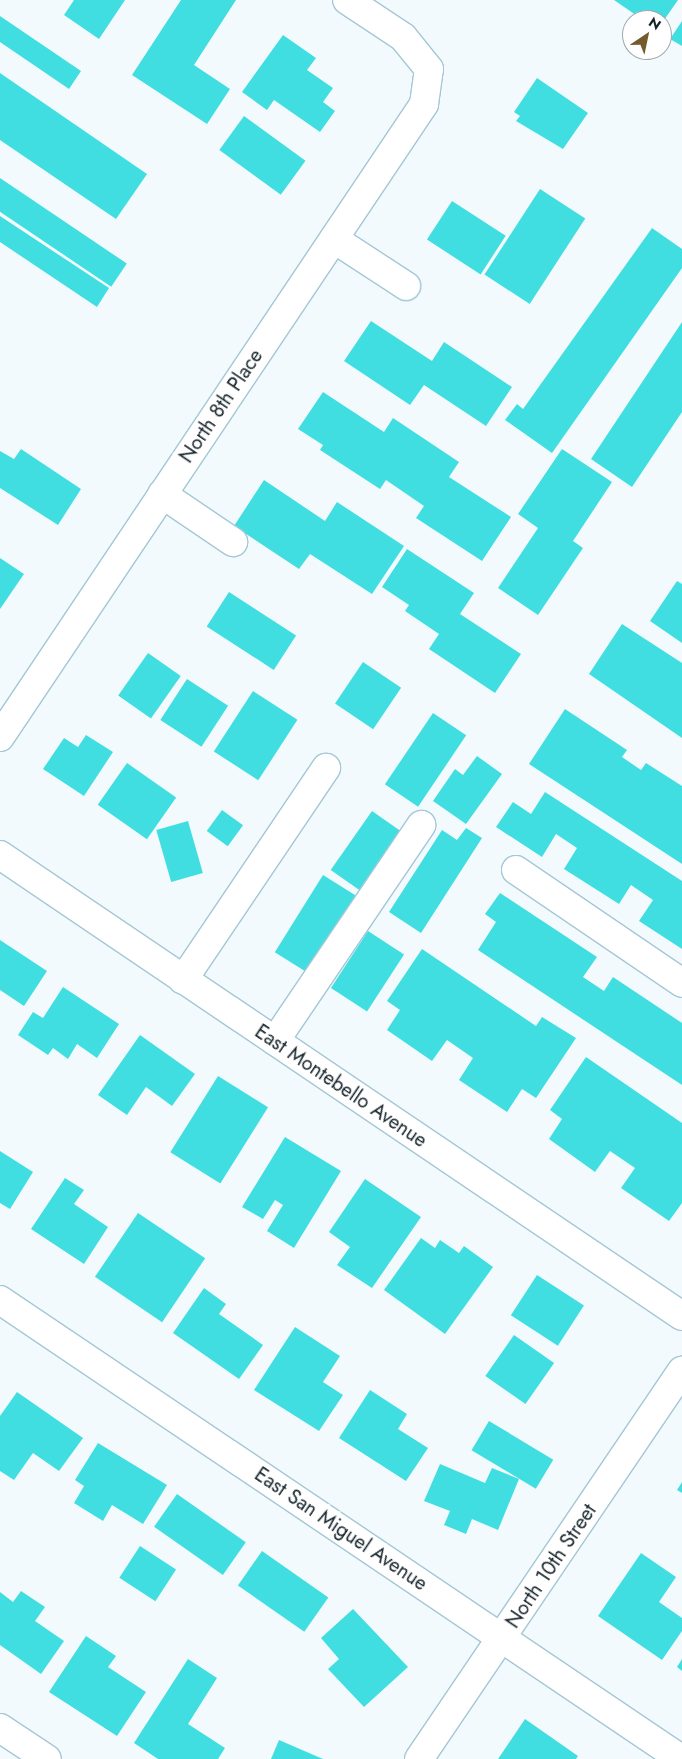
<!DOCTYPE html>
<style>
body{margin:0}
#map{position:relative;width:682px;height:1759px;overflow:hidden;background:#f3fafe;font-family:Jost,sans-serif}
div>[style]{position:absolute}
.building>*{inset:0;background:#41dee1;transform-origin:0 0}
.roads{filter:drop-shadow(1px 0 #a3c7d6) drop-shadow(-1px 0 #a3c7d6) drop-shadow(0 1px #a3c7d6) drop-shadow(0 -1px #a3c7d6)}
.minor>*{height:28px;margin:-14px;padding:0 14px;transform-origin:14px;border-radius:14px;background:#fff}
span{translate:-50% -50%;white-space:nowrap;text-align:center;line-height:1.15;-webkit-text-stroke:4px #fff;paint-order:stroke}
.street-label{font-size:20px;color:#16242a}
.north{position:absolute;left:622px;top:10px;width:50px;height:50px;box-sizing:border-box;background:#fff;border:1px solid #a2a7aa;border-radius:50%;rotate:34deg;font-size:14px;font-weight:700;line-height:20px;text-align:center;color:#16242a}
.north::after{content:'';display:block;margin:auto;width:18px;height:22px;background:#755a2c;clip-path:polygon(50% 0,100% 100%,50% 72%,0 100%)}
</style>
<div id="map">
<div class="building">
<div style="clip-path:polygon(74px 0,125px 0,99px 39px,64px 15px)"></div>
<div style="clip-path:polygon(181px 0,236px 0,194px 65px,230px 89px,207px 124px,132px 75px)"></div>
<div style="clip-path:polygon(614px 0,678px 0,662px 23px,662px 20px,643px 20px)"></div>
<div style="clip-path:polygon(0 16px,81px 71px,69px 89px,0 42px)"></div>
<div style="clip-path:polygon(682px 21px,682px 46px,670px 39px)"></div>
<div style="clip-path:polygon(283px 35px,316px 58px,307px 70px,333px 88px,323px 102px,335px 111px,320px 132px,274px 100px,267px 110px,242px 92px)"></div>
<div style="clip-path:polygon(0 73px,147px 174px,116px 219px,0 140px)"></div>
<div style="clip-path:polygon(537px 78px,588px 113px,563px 149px,516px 121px,520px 116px,514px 112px)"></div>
<div style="left:244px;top:116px;width:76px;height:42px;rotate:36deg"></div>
<div style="left:0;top:178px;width:153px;height:28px;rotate:34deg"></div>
<div style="left:540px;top:189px;width:54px;height:102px;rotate:33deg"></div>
<div style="left:452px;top:201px;width:64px;height:46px;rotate:33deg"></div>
<div style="clip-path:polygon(0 216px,109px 288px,97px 307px,0 242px)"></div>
<div style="clip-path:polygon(652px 228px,682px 249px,682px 268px,552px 453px,505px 420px,517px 404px,523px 409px)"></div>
<div style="clip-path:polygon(371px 321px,432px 361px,444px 342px,512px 387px,486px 426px,424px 385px,410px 405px,344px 361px)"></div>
<div style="clip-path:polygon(682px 322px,682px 412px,632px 487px,591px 459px)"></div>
<div style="clip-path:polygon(323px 392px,384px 432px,393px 418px,459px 462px,449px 477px,511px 517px,482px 561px,416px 518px,424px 506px,386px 480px,380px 489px,320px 450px,323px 445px,298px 429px)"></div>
<div style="clip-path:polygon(21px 449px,81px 489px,58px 525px,0 488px,0 451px,14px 459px)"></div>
<div style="clip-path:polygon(562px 449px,612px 482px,573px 541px,583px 548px,538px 615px,498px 588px,538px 528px,518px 514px)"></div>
<div style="clip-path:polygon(264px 480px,325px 521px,337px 502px,404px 546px,372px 594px,310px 554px,299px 569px,234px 526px)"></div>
<div style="clip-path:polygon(407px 549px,474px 593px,460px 614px,521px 654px,495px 693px,429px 649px,439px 634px,405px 611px,409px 605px,382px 587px)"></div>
<div style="clip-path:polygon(0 558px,24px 574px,0 609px)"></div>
<div style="clip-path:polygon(677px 581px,682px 584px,682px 643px,650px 621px)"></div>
<div style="left:229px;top:592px;width:80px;height:41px;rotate:33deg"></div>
<div style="clip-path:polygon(622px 624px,682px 663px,682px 738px,589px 674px)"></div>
<div style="left:148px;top:653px;width:40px;height:52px;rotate:35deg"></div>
<div style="left:363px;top:662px;width:46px;height:50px;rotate:34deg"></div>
<div style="left:187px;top:679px;width:49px;height:49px;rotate:33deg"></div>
<div style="left:253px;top:691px;width:53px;height:72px;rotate:33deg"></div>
<div style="clip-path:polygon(565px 709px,627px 750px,622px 757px,641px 770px,646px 763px,682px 786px,682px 864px,529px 764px)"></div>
<div style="left:433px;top:713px;width:40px;height:86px;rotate:34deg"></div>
<div style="clip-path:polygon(86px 735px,113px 752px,84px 796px,43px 769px,64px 738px,78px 747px)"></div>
<div style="clip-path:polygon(477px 756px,502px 774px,466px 824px,433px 801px,455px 769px,463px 775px)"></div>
<div style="left:127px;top:763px;width:60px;height:51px;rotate:35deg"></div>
<div style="clip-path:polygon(545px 792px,682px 881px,682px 949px,639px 921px,653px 900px,631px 885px,619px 904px,564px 869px,577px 848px,556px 834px,542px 857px,496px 827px,513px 802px,531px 814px)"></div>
<div style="left:222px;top:810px;width:26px;height:26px;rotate:36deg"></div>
<div style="left:372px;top:811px;width:38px;height:72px;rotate:35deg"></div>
<div style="left:188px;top:821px;width:54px;height:33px;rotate:74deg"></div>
<div style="clip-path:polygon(466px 828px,482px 838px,421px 933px,389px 912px,442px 830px,457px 840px)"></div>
<div style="left:323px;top:875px;width:41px;height:91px;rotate:32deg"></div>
<div style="clip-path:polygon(500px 893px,597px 957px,583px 977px,604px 991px,613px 977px,682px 1023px,682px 1085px,478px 950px,496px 922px,485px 914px)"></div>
<div style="left:368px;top:931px;width:43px;height:68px;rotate:33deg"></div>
<div style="clip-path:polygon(0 940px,47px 971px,24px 1006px,0 990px)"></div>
<div style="clip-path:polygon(422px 949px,536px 1026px,542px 1017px,576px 1038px,536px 1098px,522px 1089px,507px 1112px,459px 1080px,473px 1058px,447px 1040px,432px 1061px,387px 1030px,400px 1010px,387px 1001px)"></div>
<div style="clip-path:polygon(63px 987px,119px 1024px,97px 1058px,77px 1044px,68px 1059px,53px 1048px,48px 1055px,18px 1035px,33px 1012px,43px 1018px)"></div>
<div style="clip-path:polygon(140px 1035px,195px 1074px,172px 1106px,146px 1087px,127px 1115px,98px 1095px)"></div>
<div style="clip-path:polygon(586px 1057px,682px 1123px,682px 1203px,669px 1221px,621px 1188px,635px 1168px,610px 1151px,595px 1172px,549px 1139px,562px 1119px,550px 1110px)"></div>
<div style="left:218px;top:1076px;width:59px;height:90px;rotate:32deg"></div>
<div style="clip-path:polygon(285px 1137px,341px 1171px,294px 1248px,267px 1231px,283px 1205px,275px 1200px,263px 1219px,242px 1207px)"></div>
<div style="clip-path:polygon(0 1151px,33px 1172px,10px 1209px,0 1203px)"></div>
<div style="clip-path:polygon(65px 1178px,84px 1190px,74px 1204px,108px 1227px,84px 1264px,31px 1229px)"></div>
<div style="clip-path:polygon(365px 1179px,421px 1217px,372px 1288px,337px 1265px,350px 1247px,329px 1232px)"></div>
<div style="left:138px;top:1213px;width:81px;height:77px;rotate:34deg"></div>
<div style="clip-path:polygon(421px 1238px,435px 1248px,440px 1240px,459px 1253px,464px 1246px,493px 1267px,445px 1334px,384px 1290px)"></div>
<div style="left:537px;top:1275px;width:56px;height:48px;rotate:33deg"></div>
<div style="clip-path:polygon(204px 1288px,226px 1304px,219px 1314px,263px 1345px,239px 1379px,173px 1333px)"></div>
<div style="clip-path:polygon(295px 1327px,340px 1356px,323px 1382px,343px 1395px,319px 1431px,254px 1390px)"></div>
<div style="left:514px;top:1335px;width:49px;height:50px;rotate:35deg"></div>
<div style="clip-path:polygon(370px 1390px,407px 1414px,398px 1429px,428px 1448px,406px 1481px,339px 1438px)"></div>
<div style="clip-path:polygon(17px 1392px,83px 1438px,59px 1471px,33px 1453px,14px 1480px,0 1471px,0 1416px)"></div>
<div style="left:489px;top:1421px;width:75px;height:34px;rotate:31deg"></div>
<div style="clip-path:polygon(98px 1443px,167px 1485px,143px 1524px,112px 1505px,103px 1521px,74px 1503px,84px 1486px,75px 1480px)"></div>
<div style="clip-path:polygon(440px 1464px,485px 1483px,492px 1468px,519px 1479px,498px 1530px,472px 1519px,466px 1534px,444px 1525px,450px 1511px,424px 1501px)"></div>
<div style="clip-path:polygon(682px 1482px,682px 1493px,677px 1490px)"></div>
<div style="left:177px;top:1494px;width:84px;height:40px;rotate:35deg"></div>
<div style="left:140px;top:1546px;width:43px;height:38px;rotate:33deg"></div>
<div style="left:262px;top:1551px;width:81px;height:42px;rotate:35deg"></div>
<div style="clip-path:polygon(641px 1553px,676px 1577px,659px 1602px,682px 1618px,682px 1631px,662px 1660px,598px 1616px)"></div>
<div style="clip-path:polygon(21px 1591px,45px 1607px,35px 1621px,64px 1641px,41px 1674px,0 1645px,0 1592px,13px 1602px)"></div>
<div style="clip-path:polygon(353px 1609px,408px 1667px,364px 1707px,328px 1669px,339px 1659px,321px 1638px)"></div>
<div style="clip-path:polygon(86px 1636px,116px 1656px,108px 1667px,146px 1692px,117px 1736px,49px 1692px)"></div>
<div style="clip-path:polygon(188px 1659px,217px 1678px,188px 1724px,225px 1748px,218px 1759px,158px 1759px,134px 1743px)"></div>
<div style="clip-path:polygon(682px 1659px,682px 1671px,677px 1667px)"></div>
<div style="clip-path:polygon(525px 1719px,578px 1756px,576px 1759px,498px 1759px)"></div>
<div style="clip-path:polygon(279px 1740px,323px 1759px,271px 1759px)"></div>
</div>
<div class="roads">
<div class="minor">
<div style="left:334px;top:239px;width:86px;rotate:33.1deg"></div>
<div style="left:162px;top:494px;width:86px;rotate:34.1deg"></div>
<div style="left:0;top:737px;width:762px;rotate:-56.18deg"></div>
<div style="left:424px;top:104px;width:35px;rotate:-82deg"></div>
<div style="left:429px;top:69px;width:41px;rotate:-129.1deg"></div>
<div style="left:403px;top:37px;width:67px;rotate:-146.5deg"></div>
<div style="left:0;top:855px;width:823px;rotate:34.06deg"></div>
<div style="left:516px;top:870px;width:201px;rotate:34.2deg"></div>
<div style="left:183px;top:980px;width:256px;rotate:-56deg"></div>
<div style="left:275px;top:1041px;width:261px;rotate:-55.9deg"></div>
<div style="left:0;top:1300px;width:821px;rotate:33.98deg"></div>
<div style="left:0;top:1728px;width:56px;rotate:33.4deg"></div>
<div style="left:419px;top:1759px;width:469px;rotate:-55.9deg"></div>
</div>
</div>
<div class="street-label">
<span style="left:221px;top:406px;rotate:-56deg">North 8th Place</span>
<span style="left:341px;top:1086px;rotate:34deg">East Montebello Avenue</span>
<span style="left:341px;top:1529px;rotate:34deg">East San Miguel Avenue</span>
<span style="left:551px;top:1566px;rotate:-56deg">North 10th Street</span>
</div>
<div class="north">N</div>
</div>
